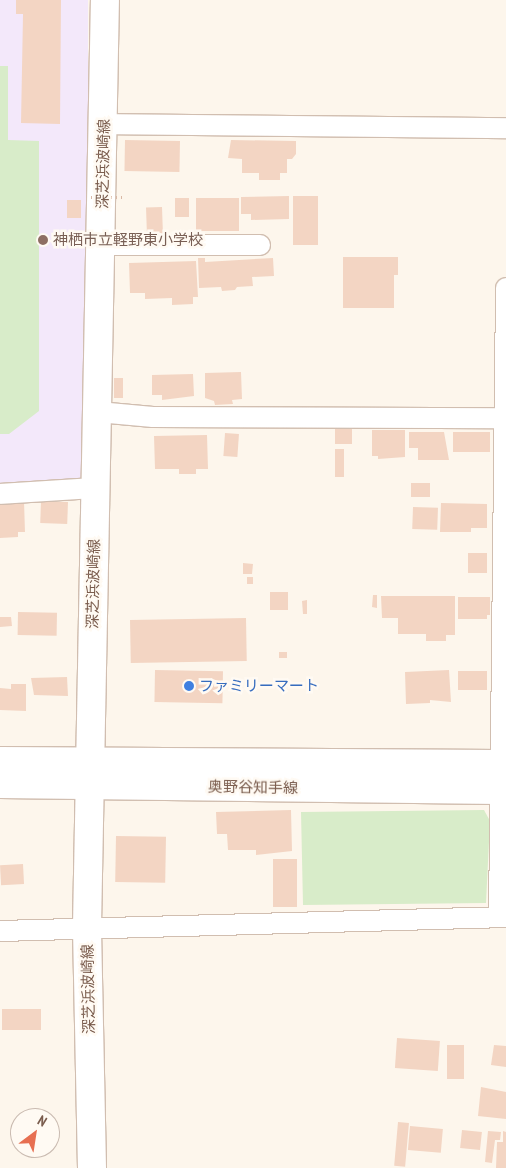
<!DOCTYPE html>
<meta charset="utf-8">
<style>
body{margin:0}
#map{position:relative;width:506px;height:1168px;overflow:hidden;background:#fdf6ec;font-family:"PT Sans Narrow","Noto Sans JP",sans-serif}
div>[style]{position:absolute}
.education>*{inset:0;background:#f3e8fa;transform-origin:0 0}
.green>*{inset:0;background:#d8ecc9}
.building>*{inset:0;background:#f3d5c3;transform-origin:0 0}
.roads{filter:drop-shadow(1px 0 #d1beb0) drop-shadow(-1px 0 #d1beb0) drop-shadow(0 1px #d1beb0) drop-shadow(0 -1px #d1beb0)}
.minor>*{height:20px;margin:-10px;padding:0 10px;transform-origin:10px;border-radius:10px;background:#fff}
.secondary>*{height:28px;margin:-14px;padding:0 14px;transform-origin:14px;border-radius:14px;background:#fff}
.path-bridge>*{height:3px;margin-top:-1.5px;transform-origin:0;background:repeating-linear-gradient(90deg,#d9b8a5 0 1px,transparent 0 5px)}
.dots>*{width:14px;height:14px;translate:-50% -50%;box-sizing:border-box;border:2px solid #fffaf3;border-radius:50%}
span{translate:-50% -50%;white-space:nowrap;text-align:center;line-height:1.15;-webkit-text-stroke:5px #fffaf3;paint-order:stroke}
.street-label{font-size:15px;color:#7a5c4d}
.education-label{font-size:15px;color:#785e54}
.left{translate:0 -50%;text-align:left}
.shop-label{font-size:15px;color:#366cbe}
.north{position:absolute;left:10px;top:1108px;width:50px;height:50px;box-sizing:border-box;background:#fffaf3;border:1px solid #cabbb1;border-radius:50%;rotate:31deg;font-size:14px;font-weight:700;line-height:20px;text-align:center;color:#7a5c4d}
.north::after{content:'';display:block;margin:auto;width:18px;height:22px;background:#e76f51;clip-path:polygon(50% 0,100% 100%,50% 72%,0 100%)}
</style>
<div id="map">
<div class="education">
<div style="left:0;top:0;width:88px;height:485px"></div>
</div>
<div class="green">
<div style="clip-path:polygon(0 66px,8px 66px,8px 140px,39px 141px,39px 411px,9px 434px,0 434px)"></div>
<div style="clip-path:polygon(484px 810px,490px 821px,486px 903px,303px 905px,301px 812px)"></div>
</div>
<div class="building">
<div style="clip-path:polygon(16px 0,61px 0,60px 124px,21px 123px,23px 14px,16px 14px)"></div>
<div style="left:125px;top:140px;width:55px;height:31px;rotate:1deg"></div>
<div style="clip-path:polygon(231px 140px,296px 141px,296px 154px,292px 159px,287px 159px,287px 173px,280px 173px,280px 180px,259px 180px,259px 173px,242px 173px,242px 159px,228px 158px)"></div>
<div style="clip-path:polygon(289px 196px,289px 219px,251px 220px,251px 214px,241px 214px,241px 197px)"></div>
<div style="left:293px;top:196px;width:25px;height:49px"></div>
<div style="left:175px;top:198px;width:14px;height:19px"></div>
<div style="left:196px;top:198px;width:43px;height:33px"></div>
<div style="left:67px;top:200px;width:14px;height:18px"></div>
<div style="left:162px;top:207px;width:30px;height:16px;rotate:88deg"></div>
<div style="clip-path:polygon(343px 257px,398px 257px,398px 275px,394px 275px,394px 308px,343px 308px)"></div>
<div style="clip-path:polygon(198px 258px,205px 258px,205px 262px,273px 258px,274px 276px,252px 277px,253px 286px,237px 287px,235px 290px,222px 291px,221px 287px,199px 288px)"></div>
<div style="clip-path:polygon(196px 261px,198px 297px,193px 297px,193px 304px,172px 305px,172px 298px,145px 299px,145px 293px,130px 293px,129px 263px)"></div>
<div style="clip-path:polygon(241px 372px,242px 399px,232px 400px,233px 404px,215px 405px,214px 401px,205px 398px,205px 373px)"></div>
<div style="clip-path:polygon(193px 374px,194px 396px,162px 400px,162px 395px,152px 395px,152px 375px)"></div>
<div style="left:114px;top:378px;width:9px;height:20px"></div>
<div style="left:335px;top:429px;width:17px;height:15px"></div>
<div style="clip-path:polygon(372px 430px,405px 430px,405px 457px,378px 459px,378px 456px,372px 456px)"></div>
<div style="clip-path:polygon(409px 432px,444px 432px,449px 460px,418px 460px,418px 448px,409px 448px)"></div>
<div style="left:453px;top:432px;width:37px;height:20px"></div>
<div style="left:225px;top:433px;width:14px;height:23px;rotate:4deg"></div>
<div style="clip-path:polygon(207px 435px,208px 469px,196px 469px,196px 474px,179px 474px,179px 469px,155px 469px,154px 436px)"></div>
<div style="left:335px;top:449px;width:9px;height:28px"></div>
<div style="left:411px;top:483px;width:19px;height:14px"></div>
<div style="clip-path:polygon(0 501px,24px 501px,25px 532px,18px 532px,18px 537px,0 538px)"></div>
<div style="left:41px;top:501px;width:27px;height:22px;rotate:2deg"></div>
<div style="clip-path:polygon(441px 503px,487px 504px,487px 528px,471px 528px,471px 532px,440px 532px)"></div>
<div style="left:413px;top:507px;width:25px;height:22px;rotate:2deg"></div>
<div style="left:468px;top:553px;width:19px;height:20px"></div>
<div style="clip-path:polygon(243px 563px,253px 564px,252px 574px,243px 574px)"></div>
<div style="left:247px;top:577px;width:6px;height:7px"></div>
<div style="left:270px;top:592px;width:18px;height:18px"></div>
<div style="clip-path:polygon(373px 595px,377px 595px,377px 608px,372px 607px)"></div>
<div style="clip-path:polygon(381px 596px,455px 596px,455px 635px,446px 635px,446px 641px,426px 641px,426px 634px,398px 634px,398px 618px,382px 618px)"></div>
<div style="clip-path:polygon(458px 597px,490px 597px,490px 615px,487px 615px,487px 619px,458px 619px)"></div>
<div style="clip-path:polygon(307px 600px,307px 614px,303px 614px,302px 601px)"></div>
<div style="left:18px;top:612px;width:39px;height:23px;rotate:1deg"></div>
<div style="clip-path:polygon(0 617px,11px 617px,12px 626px,0 627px)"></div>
<div style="left:246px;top:618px;width:43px;height:116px;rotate:89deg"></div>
<div style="left:279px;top:652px;width:8px;height:6px"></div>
<div style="left:155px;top:670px;width:68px;height:32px;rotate:1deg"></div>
<div style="clip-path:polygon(449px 670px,451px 702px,430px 700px,430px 703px,406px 704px,405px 672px)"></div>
<div style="left:458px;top:671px;width:29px;height:19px"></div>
<div style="clip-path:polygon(67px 677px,68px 696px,34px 695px,31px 678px)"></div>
<div style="clip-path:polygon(11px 684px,26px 684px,26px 711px,0 710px,0 688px,11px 689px)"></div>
<div style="clip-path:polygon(291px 810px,292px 851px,256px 855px,256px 850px,228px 850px,227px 834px,217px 834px,216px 812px)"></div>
<div style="left:116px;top:836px;width:50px;height:46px;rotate:1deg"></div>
<div style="left:273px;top:859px;width:24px;height:48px"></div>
<div style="left:23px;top:864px;width:20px;height:23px;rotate:87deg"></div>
<div style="left:2px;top:1009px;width:39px;height:21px"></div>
<div style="left:397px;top:1038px;width:43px;height:30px;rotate:4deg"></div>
<div style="left:447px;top:1045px;width:17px;height:34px"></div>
<div style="clip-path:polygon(494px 1045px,506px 1046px,506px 1067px,491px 1065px)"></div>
<div style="clip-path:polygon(481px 1087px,506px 1092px,506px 1119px,478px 1116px)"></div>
<div style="left:398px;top:1122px;width:11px;height:44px;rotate:5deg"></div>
<div style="left:410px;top:1126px;width:33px;height:24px;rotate:5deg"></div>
<div style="left:462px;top:1130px;width:20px;height:18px;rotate:6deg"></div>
<div style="clip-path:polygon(488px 1131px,501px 1132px,500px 1140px,495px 1140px,492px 1163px,485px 1162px)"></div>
<div style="clip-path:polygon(503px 1131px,506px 1132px,506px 1168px,496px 1168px,497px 1142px,503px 1142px)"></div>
</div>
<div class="roads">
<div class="minor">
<div style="left:104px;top:124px;width:402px;rotate:0.6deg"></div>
<div style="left:101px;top:245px;width:159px"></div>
<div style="left:98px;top:412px;width:55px;rotate:5.2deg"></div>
<div style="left:153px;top:417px;width:353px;rotate:0.2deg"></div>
<div style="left:0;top:494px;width:96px;rotate:-3.6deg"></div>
<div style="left:499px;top:917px;width:629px;rotate:-89.36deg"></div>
<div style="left:0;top:931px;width:506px;rotate:-1.58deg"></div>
</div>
<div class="secondary">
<div style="left:0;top:761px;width:506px;rotate:0.34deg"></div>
<div style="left:0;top:784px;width:506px;rotate:0.68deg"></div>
<div style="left:92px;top:1168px;width:242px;rotate:-91.2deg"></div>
<div style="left:87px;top:926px;width:926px;rotate:-88.89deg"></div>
</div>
</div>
<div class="path-bridge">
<div style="left:91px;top:197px;width:33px"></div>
</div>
<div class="dots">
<div style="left:43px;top:240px;background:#8d6e63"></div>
<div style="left:189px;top:686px;background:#3f7fe0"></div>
</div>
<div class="street-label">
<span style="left:103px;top:164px;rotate:-89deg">深芝浜波崎線</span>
<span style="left:93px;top:584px;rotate:-89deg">深芝浜波崎線</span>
<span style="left:253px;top:787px;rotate:1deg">奥野谷知手線</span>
<span style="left:88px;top:989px;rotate:-91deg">深芝浜波崎線</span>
</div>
<div class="education-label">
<span class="left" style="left:53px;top:240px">神栖市立軽野東小学校</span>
</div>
<div class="shop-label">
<span class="left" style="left:199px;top:686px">ファミリーマート</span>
</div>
<div class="north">N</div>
</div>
